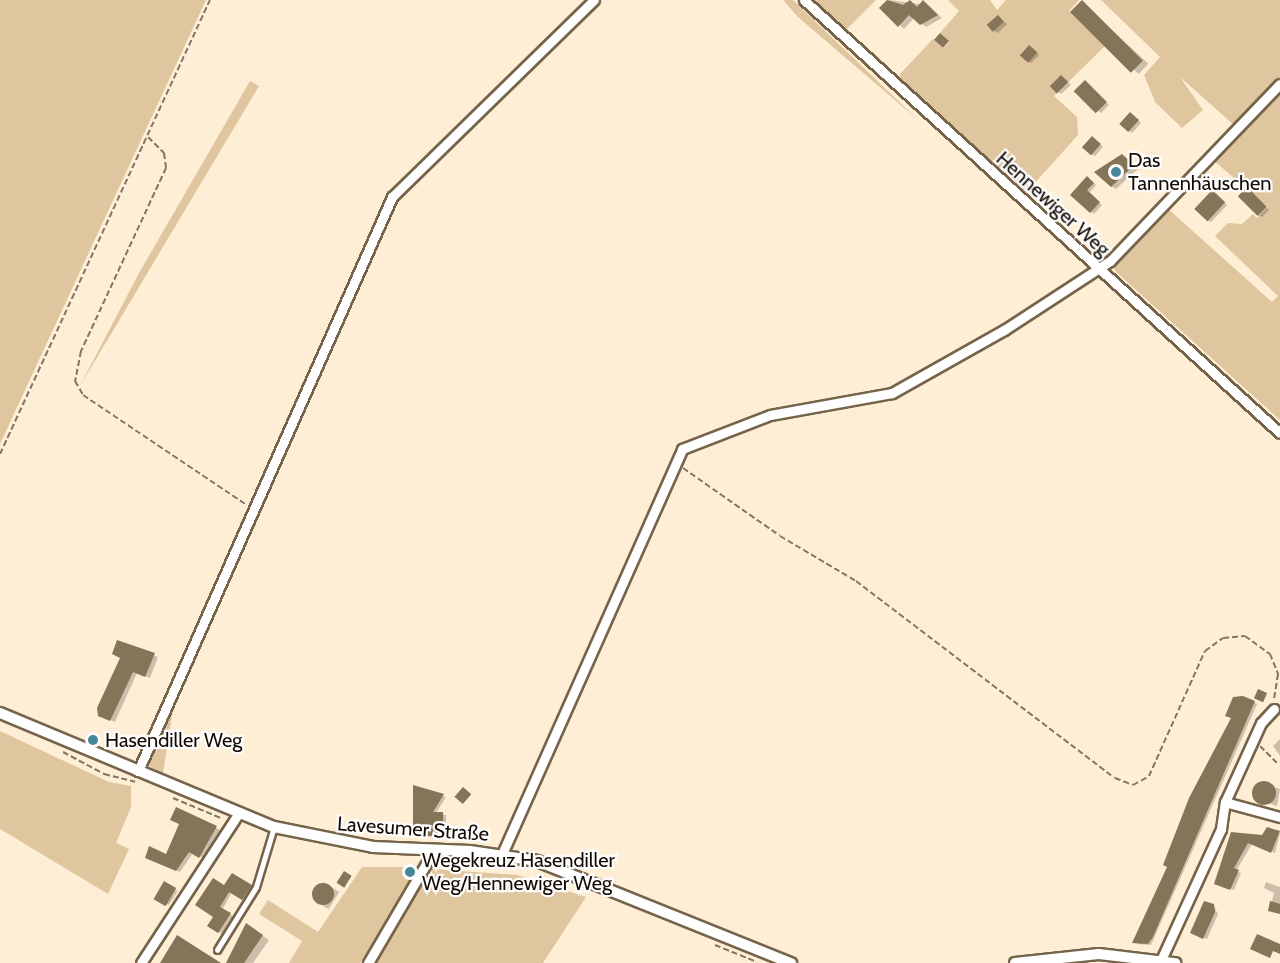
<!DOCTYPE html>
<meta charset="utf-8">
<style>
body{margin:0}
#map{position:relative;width:1280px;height:963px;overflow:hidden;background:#feeed5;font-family:Cabin,sans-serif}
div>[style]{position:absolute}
.green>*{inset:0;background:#dfc69e}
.shadow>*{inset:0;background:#0003;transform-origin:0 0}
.building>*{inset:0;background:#867458;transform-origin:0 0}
.round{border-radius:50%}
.path>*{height:2px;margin-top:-1px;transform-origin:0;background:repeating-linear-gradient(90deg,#817666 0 6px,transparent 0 9px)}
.roads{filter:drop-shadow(2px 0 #756449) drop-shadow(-2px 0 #756449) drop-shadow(0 2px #756449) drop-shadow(0 -2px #756449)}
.service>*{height:4.5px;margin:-2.25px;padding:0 2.25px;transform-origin:2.25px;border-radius:2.25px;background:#fff}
.minor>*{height:9px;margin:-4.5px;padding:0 4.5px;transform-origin:4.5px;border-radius:4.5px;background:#fff}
.tertiary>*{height:10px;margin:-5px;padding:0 5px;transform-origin:5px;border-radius:5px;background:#fff}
.dots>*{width:16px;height:16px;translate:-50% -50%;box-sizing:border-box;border:3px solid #fdfdfd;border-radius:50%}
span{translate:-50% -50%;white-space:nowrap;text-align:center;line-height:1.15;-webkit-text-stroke:4.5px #fdfdfd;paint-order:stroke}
.poi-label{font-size:20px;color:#120b03}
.left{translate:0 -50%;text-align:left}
.street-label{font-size:20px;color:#120b03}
</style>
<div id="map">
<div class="green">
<div style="clip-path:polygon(0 0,206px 0,0 444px)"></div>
<div style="clip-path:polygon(783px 0,793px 0,917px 119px,798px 17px)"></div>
<div style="clip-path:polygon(814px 0,876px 0,846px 30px)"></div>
<div style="clip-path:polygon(948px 0,990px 0,997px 10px,1006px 0,1079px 0,1069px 11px,1105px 46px,1054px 96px,1077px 117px,1078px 135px,1024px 195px,901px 81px,900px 74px,933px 39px,943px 48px,949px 42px,940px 33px,959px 11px)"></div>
<div style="clip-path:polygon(1101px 0,1280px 0,1280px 80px,1235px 126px,1180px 77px,1203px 110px,1182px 128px,1155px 102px,1144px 75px,1160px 57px)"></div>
<div style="clip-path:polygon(250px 81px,259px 86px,80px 386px,139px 273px)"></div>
<div style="clip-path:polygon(1280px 92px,1280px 420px,1115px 271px,1114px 264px,1167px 208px,1272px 302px,1278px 296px,1215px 236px,1228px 223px,1242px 224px,1253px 214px,1257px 218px,1268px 207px,1213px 160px)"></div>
<div style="clip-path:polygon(173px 709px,163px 773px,149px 766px,149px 759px)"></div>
<div style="clip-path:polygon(0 731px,109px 782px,131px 786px,131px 807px,116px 843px,129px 849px,108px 894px,0 829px)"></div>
<div style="clip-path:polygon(362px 867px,420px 867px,360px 963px,289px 963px,302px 941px,259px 914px,268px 900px,318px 932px)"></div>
<div style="clip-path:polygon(432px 869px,517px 875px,586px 897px,543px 963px,372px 963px)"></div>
</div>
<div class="shadow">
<div style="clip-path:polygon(889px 0,928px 5px,942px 18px,926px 27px,914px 18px,904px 29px,881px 8px)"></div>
<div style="left:1081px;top:1px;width:92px;height:14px;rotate:43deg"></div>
<div style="clip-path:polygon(998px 17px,1007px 24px,998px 33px,994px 31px)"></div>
<div style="clip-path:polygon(1033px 48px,1039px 55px,1031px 63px,1021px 55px)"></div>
<div style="clip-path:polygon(1064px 78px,1071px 85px,1061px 94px,1052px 86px)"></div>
<div style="clip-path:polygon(1088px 84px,1109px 105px,1101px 113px,1098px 111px)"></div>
<div style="clip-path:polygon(1134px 116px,1141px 123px,1132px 133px,1121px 124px)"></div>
<div style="clip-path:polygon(1095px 140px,1103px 147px,1095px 156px,1091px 154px)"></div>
<div style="clip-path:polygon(1127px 159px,1138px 169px,1116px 189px,1111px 186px)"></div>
<div style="clip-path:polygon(1091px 180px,1096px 185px,1089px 193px,1102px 205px,1094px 214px,1072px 195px)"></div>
<div style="clip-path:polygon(1250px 191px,1269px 210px,1262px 217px,1258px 215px)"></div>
<div style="clip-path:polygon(1216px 193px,1227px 205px,1211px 222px,1207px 220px)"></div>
<div style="clip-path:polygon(118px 642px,158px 657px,150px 678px,137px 673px,115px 722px,104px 717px,122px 658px)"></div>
<div style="clip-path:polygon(1243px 697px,1257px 704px,1151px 945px,1137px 944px)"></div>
<div style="clip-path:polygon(1280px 739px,1280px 756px,1273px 746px)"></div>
<div style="clip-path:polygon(1257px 782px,1280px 789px,1277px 806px,1253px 798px)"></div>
<div style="clip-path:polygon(415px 787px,446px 797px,436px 813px,446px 815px,446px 837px,415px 836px)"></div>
<div style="clip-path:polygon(176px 809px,220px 830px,203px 858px,193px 853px,180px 872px,150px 859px,167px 856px,180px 824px)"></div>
<div style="clip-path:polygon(1268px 829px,1280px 833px,1275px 853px,1252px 844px,1236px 871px,1241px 873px,1234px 890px,1219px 885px,1232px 834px,1263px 837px)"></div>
<div style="clip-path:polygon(233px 875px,254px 888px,246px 901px,232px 892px,222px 910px,233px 916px,222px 934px,209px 926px)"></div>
<div style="left:323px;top:882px;width:19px;height:20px;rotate:32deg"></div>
<div style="clip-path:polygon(1266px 882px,1280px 887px,1280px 913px,1270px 910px,1274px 893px,1264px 888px)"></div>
<div style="left:165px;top:883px;width:15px;height:17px;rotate:32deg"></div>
<div style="clip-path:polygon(1213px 905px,1218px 914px,1207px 939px,1194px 934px)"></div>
<div style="clip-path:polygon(253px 929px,269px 940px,253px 963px,228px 963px)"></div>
</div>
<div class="building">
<div style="clip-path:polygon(887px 0,903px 5px,910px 0,917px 7px,923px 0,938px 15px,920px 25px,909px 15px,898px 27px,879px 8px)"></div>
<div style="left:1082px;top:0;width:86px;height:17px;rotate:45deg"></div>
<div style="left:998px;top:15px;width:9px;height:15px;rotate:49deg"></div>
<div style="left:940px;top:33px;width:12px;height:9px;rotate:42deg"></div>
<div style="left:1029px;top:45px;width:11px;height:14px;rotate:41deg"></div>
<div style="left:1061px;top:75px;width:10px;height:16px;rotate:45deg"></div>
<div style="left:1085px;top:80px;width:31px;height:16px;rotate:45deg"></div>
<div style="left:1130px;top:112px;width:12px;height:16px;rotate:42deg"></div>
<div style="left:1092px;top:136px;width:12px;height:15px;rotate:42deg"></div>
<div style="clip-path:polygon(1122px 154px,1134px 165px,1111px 187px,1094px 172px)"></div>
<div style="clip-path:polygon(1087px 176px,1094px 183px,1087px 190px,1100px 202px,1090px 213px,1070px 195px)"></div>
<div style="left:1247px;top:187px;width:28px;height:13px;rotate:45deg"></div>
<div style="left:1212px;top:190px;width:18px;height:26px;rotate:43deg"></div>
<div style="clip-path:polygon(117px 640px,155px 653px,145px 677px,133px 672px,110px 721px,98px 716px,97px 708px,120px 658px,112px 654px)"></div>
<div style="left:1258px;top:689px;width:10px;height:10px;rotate:24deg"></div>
<div style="clip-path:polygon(1243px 696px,1255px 701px,1153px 937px,1148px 944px,1132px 943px,1167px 867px,1163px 865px,1189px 798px,1231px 718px,1225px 716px,1233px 697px)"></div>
<div class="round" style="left:1252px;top:781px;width:24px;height:24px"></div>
<div style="clip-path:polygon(413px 785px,444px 794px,433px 812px,443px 812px,443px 836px,413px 836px)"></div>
<div style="left:463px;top:787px;width:11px;height:13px;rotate:41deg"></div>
<div style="clip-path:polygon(176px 807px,217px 826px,199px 858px,189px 852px,176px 871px,145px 858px,149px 846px,166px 854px,179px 824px,170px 820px)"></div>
<div style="clip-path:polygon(1267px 827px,1280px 831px,1271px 853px,1248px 843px,1234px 868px,1239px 870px,1230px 890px,1214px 884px,1231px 832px,1262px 835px)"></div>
<div style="left:344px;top:871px;width:9px;height:14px;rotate:32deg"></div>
<div style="clip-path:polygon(232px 873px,252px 885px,242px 900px,229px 892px,220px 907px,231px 913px,218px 933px,207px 926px,213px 917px,195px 905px,213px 878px,224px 885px)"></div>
<div style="left:164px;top:881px;width:14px;height:21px;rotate:30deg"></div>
<div class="round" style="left:312px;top:883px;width:22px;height:22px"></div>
<div style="clip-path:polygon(1204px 901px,1214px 904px,1215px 912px,1203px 939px,1190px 933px)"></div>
<div style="clip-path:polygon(1270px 901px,1280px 904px,1280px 914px,1268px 911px)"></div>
<div style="clip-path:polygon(246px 923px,263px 935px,244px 963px,226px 963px)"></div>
<div style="clip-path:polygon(1257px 934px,1280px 944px,1280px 954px,1273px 951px,1270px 958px,1250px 949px)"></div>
<div style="clip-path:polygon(177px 935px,221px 963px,160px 963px)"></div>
</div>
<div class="path">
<div style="left:148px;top:137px;width:23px;rotate:45deg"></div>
<div style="left:164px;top:153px;width:15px;rotate:82deg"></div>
<div style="left:166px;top:168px;width:202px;rotate:114.9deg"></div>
<div style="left:81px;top:351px;width:31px;rotate:101deg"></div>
<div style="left:75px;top:381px;width:16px;rotate:60deg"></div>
<div style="left:83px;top:395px;width:195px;rotate:33.9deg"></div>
<div style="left:0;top:454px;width:500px;rotate:-65.18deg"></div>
<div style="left:683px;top:468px;width:118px;rotate:35deg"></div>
<div style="left:780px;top:536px;width:88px;rotate:30.6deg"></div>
<div style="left:856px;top:581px;width:325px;rotate:37.3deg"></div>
<div style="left:1115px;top:778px;width:19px;rotate:21deg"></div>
<div style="left:1133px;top:785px;width:18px;rotate:-29deg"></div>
<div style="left:1149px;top:776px;width:137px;rotate:-65.9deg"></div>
<div style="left:1205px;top:651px;width:22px;rotate:-36deg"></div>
<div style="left:1223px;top:638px;width:22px;rotate:-5deg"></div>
<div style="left:1245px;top:636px;width:31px;rotate:36deg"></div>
<div style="left:1270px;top:654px;width:22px;rotate:68deg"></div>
<div style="left:1278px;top:674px;width:25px;rotate:99deg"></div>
<div style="left:1260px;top:746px;width:27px;rotate:45deg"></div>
<div style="left:63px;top:752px;width:47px;rotate:28.2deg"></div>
<div style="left:104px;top:774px;width:32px;rotate:14deg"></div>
<div style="left:173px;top:798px;width:54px;rotate:22.8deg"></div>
<div style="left:715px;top:945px;width:45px;rotate:22deg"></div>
</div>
<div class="roads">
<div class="service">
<div style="left:217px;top:950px;width:74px;rotate:-58.2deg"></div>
<div style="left:256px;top:887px;width:63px;rotate:-73.3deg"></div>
</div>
<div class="minor">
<div style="left:804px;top:0;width:643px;rotate:42.29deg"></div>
<div style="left:138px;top:771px;width:628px;rotate:-66.13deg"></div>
<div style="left:392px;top:197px;width:282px;rotate:-44.3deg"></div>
<div style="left:1225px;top:802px;width:57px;rotate:15.3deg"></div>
<div style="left:502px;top:854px;width:443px;rotate:-66deg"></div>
<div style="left:682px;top:449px;width:94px;rotate:-21.1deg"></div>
<div style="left:770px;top:415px;width:124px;rotate:-10.2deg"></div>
<div style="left:892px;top:393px;width:129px;rotate:-29.4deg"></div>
<div style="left:1004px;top:330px;width:126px;rotate:-33.1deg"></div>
<div style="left:1110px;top:261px;width:245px;rotate:-46.2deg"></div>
<div style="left:1161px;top:960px;width:144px;rotate:-65.4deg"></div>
<div style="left:1221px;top:829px;width:27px;rotate:-82deg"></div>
<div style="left:1225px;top:802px;width:87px;rotate:-65.5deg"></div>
<div style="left:1261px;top:723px;width:19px;rotate:-47deg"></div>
<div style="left:141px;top:963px;width:178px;rotate:-56.9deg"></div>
<div style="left:368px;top:963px;width:131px;rotate:-59.7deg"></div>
</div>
<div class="tertiary">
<div style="left:0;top:713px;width:297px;rotate:22.6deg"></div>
<div style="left:274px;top:827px;width:101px;rotate:11.4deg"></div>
<div style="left:373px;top:847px;width:97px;rotate:2.4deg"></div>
<div style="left:470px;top:851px;width:68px;rotate:8.5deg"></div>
<div style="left:537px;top:861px;width:274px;rotate:21.9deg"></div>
<div style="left:1015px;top:963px;width:84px;rotate:-6.1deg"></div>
<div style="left:1099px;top:954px;width:77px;rotate:6.8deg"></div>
</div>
</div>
<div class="dots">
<div style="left:1116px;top:172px;background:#458897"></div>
<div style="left:93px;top:740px;background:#458897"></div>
<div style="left:410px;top:872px;background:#458897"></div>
</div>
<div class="poi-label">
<span class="left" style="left:1128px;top:172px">Das<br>Tannenhäuschen</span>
<span class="left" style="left:105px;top:740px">Hasendiller Weg</span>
<span class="left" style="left:422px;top:872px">Wegekreuz Hasendiller<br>Weg/Hennewiger Weg</span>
</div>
<div class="street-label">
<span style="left:1053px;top:204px;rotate:42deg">Hennewiger Weg</span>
<span style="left:413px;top:829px;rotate:4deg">Lavesumer Straße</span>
</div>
</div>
